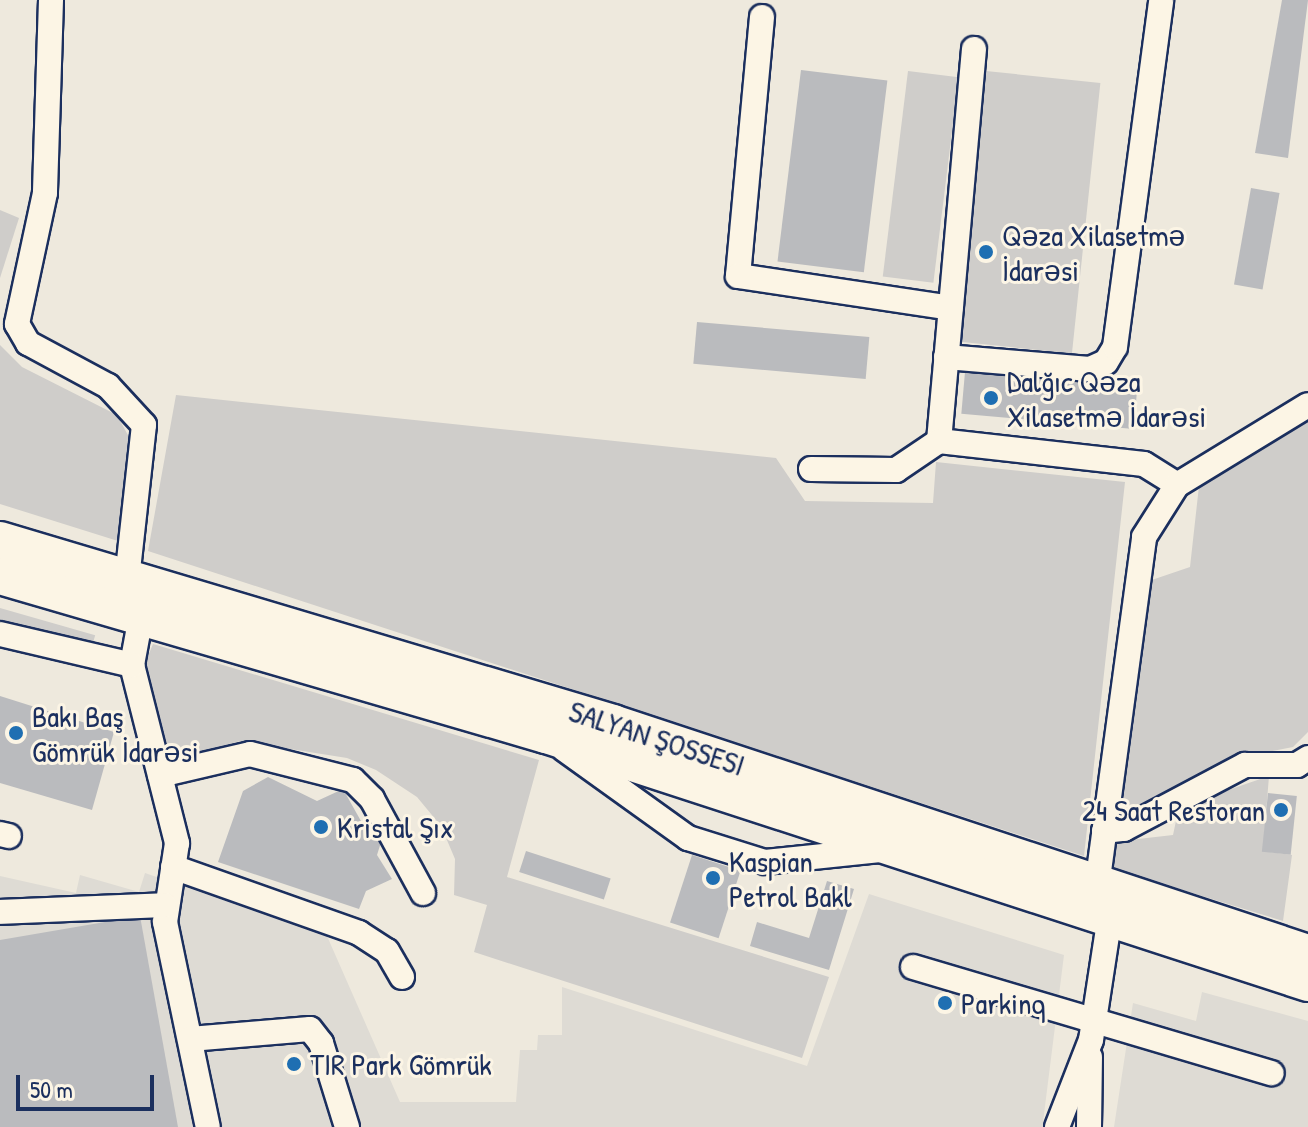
<!DOCTYPE html>
<meta charset="utf-8">
<style>
body{margin:0}
#map{position:relative;width:1308px;height:1127px;overflow:hidden;background:#eee9dd;font-family:"Patrick Hand",sans-serif}
div>[style]{position:absolute}
.built>*{inset:0;background:#dedbd4}
.green>*{inset:0;background:#cfcdca;transform-origin:0 0}
.building>*{inset:0;background:#babbbe;transform-origin:0 0}
.roads{filter:drop-shadow(2px 0 #1b2f5e) drop-shadow(-2px 0 #1b2f5e) drop-shadow(0 2px #1b2f5e) drop-shadow(0 -2px #1b2f5e)}
.minor>*{height:24px;margin:-12px;padding:0 12px;transform-origin:12px;border-radius:12px;background:#fcf5e5}
.highway>*{height:36px;margin:-18px;padding:0 18px;transform-origin:18px;border-radius:18px;background:#fcf5e5}
.dots>*{width:22px;height:22px;translate:-50% -50%;box-sizing:border-box;border:4px solid #fcf5e5;border-radius:50%}
span{translate:-50% -50%;white-space:nowrap;text-align:center;line-height:1.15;-webkit-text-stroke:6px #fcf5e5;paint-order:stroke}
.poi-label{font-size:30px;color:#1b2f5e}
.left{translate:0 -50%;text-align:left}
.right{translate:-100% -50%;text-align:right}
.street-label{font-size:30px;color:#1b2f5e}
.scale{position:absolute;left:16px;top:1075px;width:138px;height:36px;box-sizing:border-box;border:4px solid #1b2f5e;border-top:0;padding-left:10px;font-size:24px;line-height:28px;white-space:nowrap;color:#1b2f5e;-webkit-text-stroke:6px #fcf5e5;paint-order:stroke}
</style>
<div id="map">
<div class="built">
<div style="clip-path:polygon(145px 873px,327px 936px,400px 1102px,516px 1102px,520px 1050px,537px 1050px,538px 1035px,562px 1035px,562px 987px,807px 1066px,869px 894px,1064px 955px,1043px 1122px,1056px 1127px,0 1127px,0 876px,76px 893px,80px 875px,139px 892px)"></div>
<div style="clip-path:polygon(1202px 992px,1308px 1021px,1308px 1127px,1114px 1127px,1133px 1003px,1196px 1021px)"></div>
</div>
<div class="green">
<div style="left:908px;top:71px;width:51px;height:207px;rotate:7deg"></div>
<div style="left:986px;top:71px;width:115px;height:272px;rotate:6deg"></div>
<div style="clip-path:polygon(0 210px,19px 218px,0 278px)"></div>
<div style="clip-path:polygon(0 345px,22px 367px,117px 415px,130px 439px,118px 541px,0 504px)"></div>
<div style="clip-path:polygon(176px 395px,776px 458px,805px 501px,933px 503px,936px 462px,1125px 482px,1084px 856px,148px 551px)"></div>
<div style="clip-path:polygon(1308px 415px,1308px 732px,1293px 747px,1241px 757px,1117px 817px,1140px 584px,1190px 567px,1199px 486px)"></div>
<div style="left:0;top:608px;width:99px;height:11px;rotate:16deg"></div>
<div style="clip-path:polygon(153px 644px,539px 760px,507px 877px,829px 977px,802px 1058px,474px 952px,487px 905px,454px 895px,455px 859px,441px 826px,417px 797px,376px 770px,347px 758px,240px 741px,172px 760px,143px 668px)"></div>
<div style="clip-path:polygon(1269px 776px,1263px 851px,1292px 855px,1283px 921px,1114px 869px,1112px 842px,1173px 835px,1179px 807px)"></div>
</div>
<div class="building">
<div style="clip-path:polygon(1282px 0,1308px 0,1288px 158px,1255px 153px)"></div>
<div style="left:801px;top:70px;width:87px;height:193px;rotate:7deg"></div>
<div style="left:1251px;top:188px;width:29px;height:98px;rotate:10deg"></div>
<div style="left:697px;top:322px;width:173px;height:42px;rotate:5deg"></div>
<div style="left:965px;top:372px;width:173px;height:42px;rotate:5deg"></div>
<div style="clip-path:polygon(0 696px,114px 732px,92px 810px,0 783px)"></div>
<div style="clip-path:polygon(268px 777px,317px 801px,343px 789px,366px 830px,383px 836px,377px 855px,392px 879px,366px 891px,359px 909px,218px 862px,243px 791px)"></div>
<div style="left:1268px;top:793px;width:29px;height:59px;rotate:6deg"></div>
<div style="left:526px;top:851px;width:89px;height:22px;rotate:18deg"></div>
<div style="left:692px;top:855px;width:51px;height:71px;rotate:18deg"></div>
<div style="clip-path:polygon(827px 881px,854px 889px,829px 970px,750px 946px,757px 922px,809px 938px)"></div>
<div style="clip-path:polygon(140px 916px,178px 1127px,0 1127px,0 940px)"></div>
</div>
<div class="roads">
<div class="minor">
<div style="left:51px;top:0;width:193px;rotate:91.8deg"></div>
<div style="left:45px;top:193px;width:134px;rotate:102.1deg"></div>
<div style="left:17px;top:324px;width:22px;rotate:60deg"></div>
<div style="left:28px;top:343px;width:91px;rotate:28.3deg"></div>
<div style="left:108px;top:386px;width:53px;rotate:47.3deg"></div>
<div style="left:144px;top:425px;width:154px;rotate:96.3deg"></div>
<div style="left:762px;top:17px;width:260px;rotate:95.3deg"></div>
<div style="left:738px;top:276px;width:215px;rotate:8.5deg"></div>
<div style="left:974px;top:49px;width:394px;rotate:95.1deg"></div>
<div style="left:939px;top:441px;width:206px;rotate:6.4deg"></div>
<div style="left:1144px;top:464px;width:39px;rotate:32deg"></div>
<div style="left:946px;top:357px;width:144px;rotate:4.8deg"></div>
<div style="left:1090px;top:369px;width:17px;rotate:-24deg"></div>
<div style="left:1106px;top:362px;width:17px;rotate:-59deg"></div>
<div style="left:1115px;top:347px;width:349px;rotate:-82.4deg"></div>
<div style="left:811px;top:469px;width:85px;rotate:0.7deg"></div>
<div style="left:896px;top:470px;width:52px;rotate:-34deg"></div>
<div style="left:141px;top:616px;width:50px;rotate:100.4deg"></div>
<div style="left:132px;top:665px;width:184px;rotate:75.8deg"></div>
<div style="left:177px;top:843px;width:80px;rotate:98.6deg"></div>
<div style="left:165px;top:922px;width:209px;rotate:78.2deg"></div>
<div style="left:0;top:634px;width:136px;rotate:13.2deg"></div>
<div style="left:564px;top:749px;width:153px;rotate:35.7deg"></div>
<div style="left:688px;top:838px;width:81px;rotate:17.3deg"></div>
<div style="left:765px;top:862px;width:118px;rotate:-5.9deg"></div>
<div style="left:160px;top:775px;width:92px;rotate:-13.1deg"></div>
<div style="left:250px;top:754px;width:106px;rotate:14.2deg"></div>
<div style="left:353px;top:780px;width:27px;rotate:45deg"></div>
<div style="left:372px;top:799px;width:107px;rotate:61.5deg"></div>
<div style="left:1104px;top:831px;width:20px;rotate:-6deg"></div>
<div style="left:1124px;top:829px;width:137px;rotate:-27.9deg"></div>
<div style="left:1245px;top:765px;width:52px"></div>
<div style="left:1297px;top:765px;width:13px;rotate:-32deg"></div>
<div style="left:0;top:834px;width:9px;rotate:13deg"></div>
<div style="left:173px;top:867px;width:197px;rotate:19.5deg"></div>
<div style="left:359px;top:933px;width:33px;rotate:33deg"></div>
<div style="left:387px;top:951px;width:30px;rotate:60deg"></div>
<div style="left:1097px;top:886px;width:352px;rotate:-82.3deg"></div>
<div style="left:1144px;top:537px;width:62px;rotate:-57.6deg"></div>
<div style="left:1177px;top:485px;width:153px;rotate:-31.4deg"></div>
<div style="left:0;top:912px;width:164px;rotate:-2.4deg"></div>
<div style="left:913px;top:967px;width:374px;rotate:16.5deg"></div>
<div style="left:190px;top:1039px;width:120px;rotate:-4.8deg"></div>
<div style="left:310px;top:1029px;width:18px;rotate:52deg"></div>
<div style="left:321px;top:1043px;width:88px;rotate:72.8deg"></div>
<div style="left:1057px;top:1127px;width:93px;rotate:-68.7deg"></div>
<div style="left:1091px;top:1040px;width:119px;rotate:-81.3deg"></div>
<div style="left:1089px;top:1127px;width:70px;rotate:-89.2deg"></div>
</div>
<div class="highway">
<div style="left:0;top:540px;width:640px;rotate:16.62deg"></div>
<div style="left:613px;top:723px;width:732px;rotate:18.31deg"></div>
<div style="left:0;top:576px;width:569px;rotate:16.24deg"></div>
<div style="left:546px;top:735px;width:801px;rotate:18.03deg"></div>
</div>
</div>
<div class="dots">
<div style="left:986px;top:252px;background:#1f6fb2"></div>
<div style="left:991px;top:398px;background:#1f6fb2"></div>
<div style="left:16px;top:733px;background:#1f6fb2"></div>
<div style="left:1281px;top:810px;background:#1f6fb2"></div>
<div style="left:321px;top:827px;background:#1f6fb2"></div>
<div style="left:713px;top:878px;background:#1f6fb2"></div>
<div style="left:945px;top:1003px;background:#1f6fb2"></div>
<div style="left:294px;top:1064px;background:#1f6fb2"></div>
</div>
<div class="poi-label">
<span class="left" style="left:1002px;top:252px">Qəza Xilasetmə<br>İdarəsi</span>
<span class="left" style="left:1007px;top:398px">Dalğıc Qəza<br>Xilasetmə İdarəsi</span>
<span class="left" style="left:32px;top:733px">Bakı Baş<br>Gömrük İdarəsi</span>
<span class="right" style="left:1265px;top:810px">24 Saat Restoran</span>
<span class="left" style="left:337px;top:827px">Kristal Şıx</span>
<span class="left" style="left:729px;top:878px">Kaspian<br>Petrol Bakl</span>
<span class="left" style="left:961px;top:1003px">Parkinq</span>
<span class="left" style="left:310px;top:1064px">TIR Park Gömrük</span>
</div>
<div class="street-label">
<span style="left:657px;top:738px;rotate:18deg">SALYAN ŞOSSESI</span>
</div>
<div class="scale">50 m</div>
</div>
